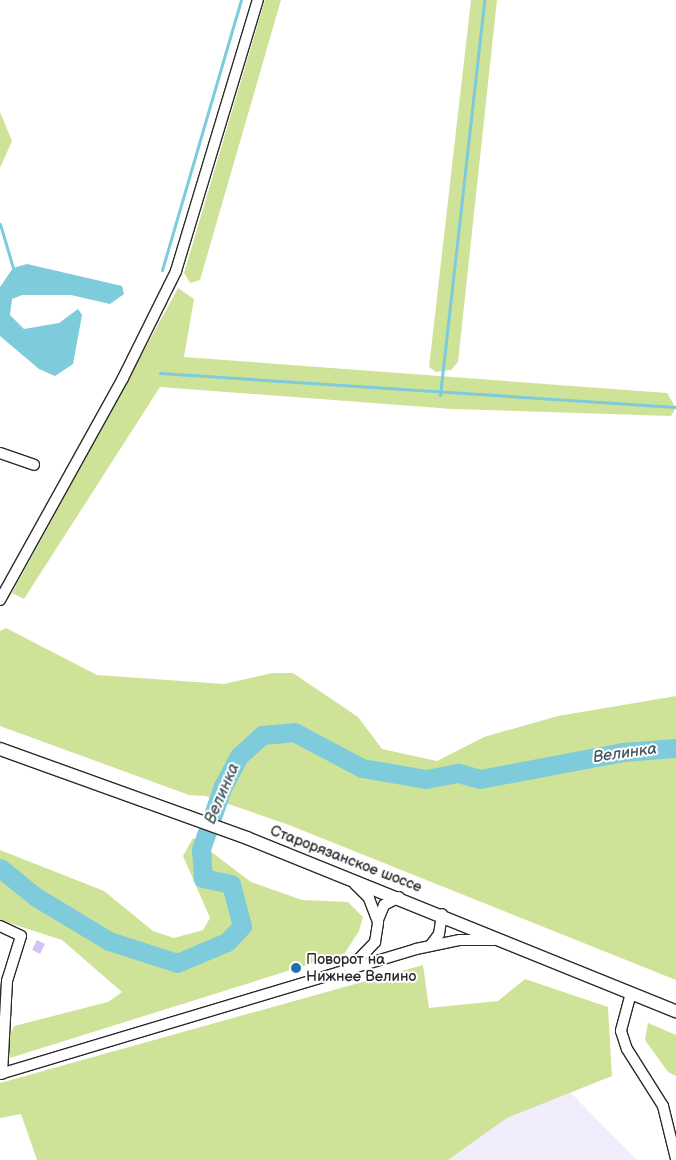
<!DOCTYPE html>
<meta charset="utf-8">
<style>
body{margin:0}
#map{position:relative;width:676px;height:1160px;overflow:hidden;background:#fff;font-family:"Balsamiq Sans",sans-serif}
div>[style]{position:absolute}
.built>*{inset:0;background:#f2edfc}
.green>*{inset:0;background:#cfe398}
.water>*{inset:0;background:#7dcbdb}
.stream>*{height:3px;margin:-1.5px;padding:0 1.5px;transform-origin:1.5px;border-radius:1.5px;background:#7dcbdb}
.river>*{height:19px;margin:-9.5px;padding:0 9.5px;transform-origin:9.5px;border-radius:9.5px;background:#7dcbdb}
.building>*{inset:0;background:#d4c4f6;transform-origin:0 0}
.roads{filter:drop-shadow(1px 0 #2b2b2b) drop-shadow(-1px 0 #2b2b2b) drop-shadow(0 1px #2b2b2b) drop-shadow(0 -1px #2b2b2b)}
.minor>*{height:10px;margin:-5px;padding:0 5px;transform-origin:5px;border-radius:5px;background:#fff}
.major>*{height:12px;margin:-6px;padding:0 6px;transform-origin:6px;border-radius:6px;background:#fff}
.dots>*{width:14px;height:14px;translate:-50% -50%;box-sizing:border-box;border:2px solid #fff;border-radius:50%}
span{translate:-50% -50%;white-space:nowrap;text-align:center;line-height:1.15;-webkit-text-stroke:4px #fff;paint-order:stroke}
.street-label{font-size:15px;color:#2b2b2b}
.poi-label{font-size:15px;color:#2b2b2b}
.left{translate:0 -50%;text-align:left}
.water-label{font-size:16px;color:#445b60;font-style:italic}
</style>
<div id="map">
<div class="built">
<div style="clip-path:polygon(568px 1090px,637px 1160px,448px 1160px,507px 1118px)"></div>
</div>
<div class="green">
<div style="clip-path:polygon(265px 0,281px 0,200px 280px,190px 283px,184px 273px)"></div>
<div style="clip-path:polygon(471px 0,497px 0,458px 362px,451px 370px,436px 372px,429px 367px)"></div>
<div style="clip-path:polygon(0 112px,12px 141px,0 168px)"></div>
<div style="clip-path:polygon(178px 288px,194px 299px,184px 357px,667px 393px,676px 408px,671px 416px,452px 409px,160px 387px,24px 599px,12px 593px)"></div>
<div style="clip-path:polygon(6px 628px,97px 675px,224px 684px,272px 673px,293px 673px,358px 717px,382px 749px,437px 761px,484px 737px,558px 716px,676px 696px,676px 980px,289px 825px,205px 796px,189px 795px,0 726px,0 631px)"></div>
<div style="clip-path:polygon(193px 838px,251px 882px,302px 900px,348px 902px,363px 917px,359px 931px,345px 953px,10px 1058px,7px 1042px,14px 1026px,108px 1002px,122px 992px,62px 940px,0 920px,0 850px,104px 891px,153px 931px,174px 938px,203px 930px,210px 918px,183px 856px)"></div>
<div style="clip-path:polygon(423px 965px,429px 1008px,498px 1001px,525px 979px,608px 1007px,612px 1076px,507px 1118px,448px 1160px,37px 1160px,21px 1114px,0 1118px,0 1083px)"></div>
<div style="clip-path:polygon(648px 1023px,676px 1035px,676px 1076px,668px 1072px,645px 1040px)"></div>
</div>
<div class="water">
<div style="clip-path:polygon(27px 264px,122px 286px,124px 294px,110px 304px,71px 295px,22px 295px,12px 299px,10px 315px,24px 329px,59px 323px,78px 309px,82px 315px,73px 364px,55px 376px,39px 369px,0 336px,0 287px,13px 268px)"></div>
</div>
<div class="stream">
<div style="left:0;top:224px;width:46px;rotate:73.5deg"></div>
<div style="left:162px;top:270px;width:281px;rotate:-73.7deg"></div>
<div style="left:160px;top:373px;width:517px;rotate:3.77deg"></div>
<div style="left:440px;top:395px;width:397px;rotate:-83.6deg"></div>
</div>
<div class="river">
<div style="left:0;top:868px;width:46px;rotate:38.9deg"></div>
<div style="left:36px;top:897px;width:85px;rotate:31.1deg"></div>
<div style="left:109px;top:941px;width:71px;rotate:17.9deg"></div>
<div style="left:177px;top:963px;width:54px;rotate:-22.8deg"></div>
<div style="left:227px;top:942px;width:22px;rotate:-47deg"></div>
<div style="left:242px;top:926px;width:43px;rotate:-104.7deg"></div>
<div style="left:231px;top:884px;width:29px;rotate:-168deg"></div>
<div style="left:203px;top:878px;width:29px;rotate:-94deg"></div>
<div style="left:201px;top:849px;width:67px;rotate:-70.8deg"></div>
<div style="left:223px;top:786px;width:34px;rotate:-62deg"></div>
<div style="left:239px;top:756px;width:31px;rotate:-42deg"></div>
<div style="left:262px;top:735px;width:32px;rotate:-5deg"></div>
<div style="left:294px;top:732px;width:77px;rotate:27.9deg"></div>
<div style="left:362px;top:768px;width:65px;rotate:9.8deg"></div>
<div style="left:426px;top:779px;width:33px;rotate:-11deg"></div>
<div style="left:458px;top:773px;width:23px;rotate:15deg"></div>
<div style="left:480px;top:779px;width:146px;rotate:-10.7deg"></div>
<div style="left:623px;top:752px;width:53px;rotate:-4.3deg"></div>
</div>
<div class="building">
<div style="left:37px;top:940px;width:9px;height:11px;rotate:27deg"></div>
</div>
<div class="roads">
<div class="minor">
<div style="left:0;top:453px;width:36px;rotate:19deg"></div>
<div style="left:0;top:600px;width:254px;rotate:-61deg"></div>
<div style="left:123px;top:378px;width:119px;rotate:-63.6deg"></div>
<div style="left:176px;top:271px;width:283px;rotate:-73.2deg"></div>
<div style="left:378px;top:920px;width:16px;rotate:-68deg"></div>
<div style="left:384px;top:905px;width:17px;rotate:-28deg"></div>
<div style="left:0;top:926px;width:23px;rotate:25deg"></div>
<div style="left:21px;top:936px;width:47px;rotate:107.3deg"></div>
<div style="left:7px;top:981px;width:93px;rotate:93.1deg"></div>
<div style="left:430px;top:946px;width:15px;rotate:-53deg"></div>
<div style="left:439px;top:934px;width:20px;rotate:-81deg"></div>
<div style="left:353px;top:965px;width:32px;rotate:-46deg"></div>
<div style="left:375px;top:942px;width:20px;rotate:-81deg"></div>
<div style="left:378px;top:922px;width:26px;rotate:-111deg"></div>
<div style="left:369px;top:898px;width:20px;rotate:-135deg"></div>
<div style="left:631px;top:993px;width:39px;rotate:105deg"></div>
<div style="left:621px;top:1031px;width:19px;rotate:72deg"></div>
<div style="left:627px;top:1049px;width:67px;rotate:57.7deg"></div>
<div style="left:663px;top:1106px;width:55px;rotate:76.2deg"></div>
<div style="left:0;top:1074px;width:434px;rotate:-16.7deg"></div>
<div style="left:416px;top:949px;width:45px;rotate:-11.6deg"></div>
<div style="left:460px;top:940px;width:34px"></div>
</div>
<div class="major">
<div style="left:0;top:749px;width:263px;rotate:19.8deg"></div>
<div style="left:247px;top:838px;width:463px;rotate:22deg"></div>
</div>
</div>
<div class="dots">
<div style="left:296px;top:968px;background:#1f6fb2"></div>
</div>
<div class="street-label">
<span style="left:346px;top:859px;rotate:21deg">Старорязанское шоссе</span>
</div>
<div class="poi-label">
<span class="left" style="left:306px;top:968px">Поворот на<br>Нижнее Велино</span>
</div>
<div class="water-label">
<span style="left:625px;top:754px;rotate:-8deg">Велинка</span>
<span style="left:223px;top:794px;rotate:-67deg">Велинка</span>
</div>
</div>
